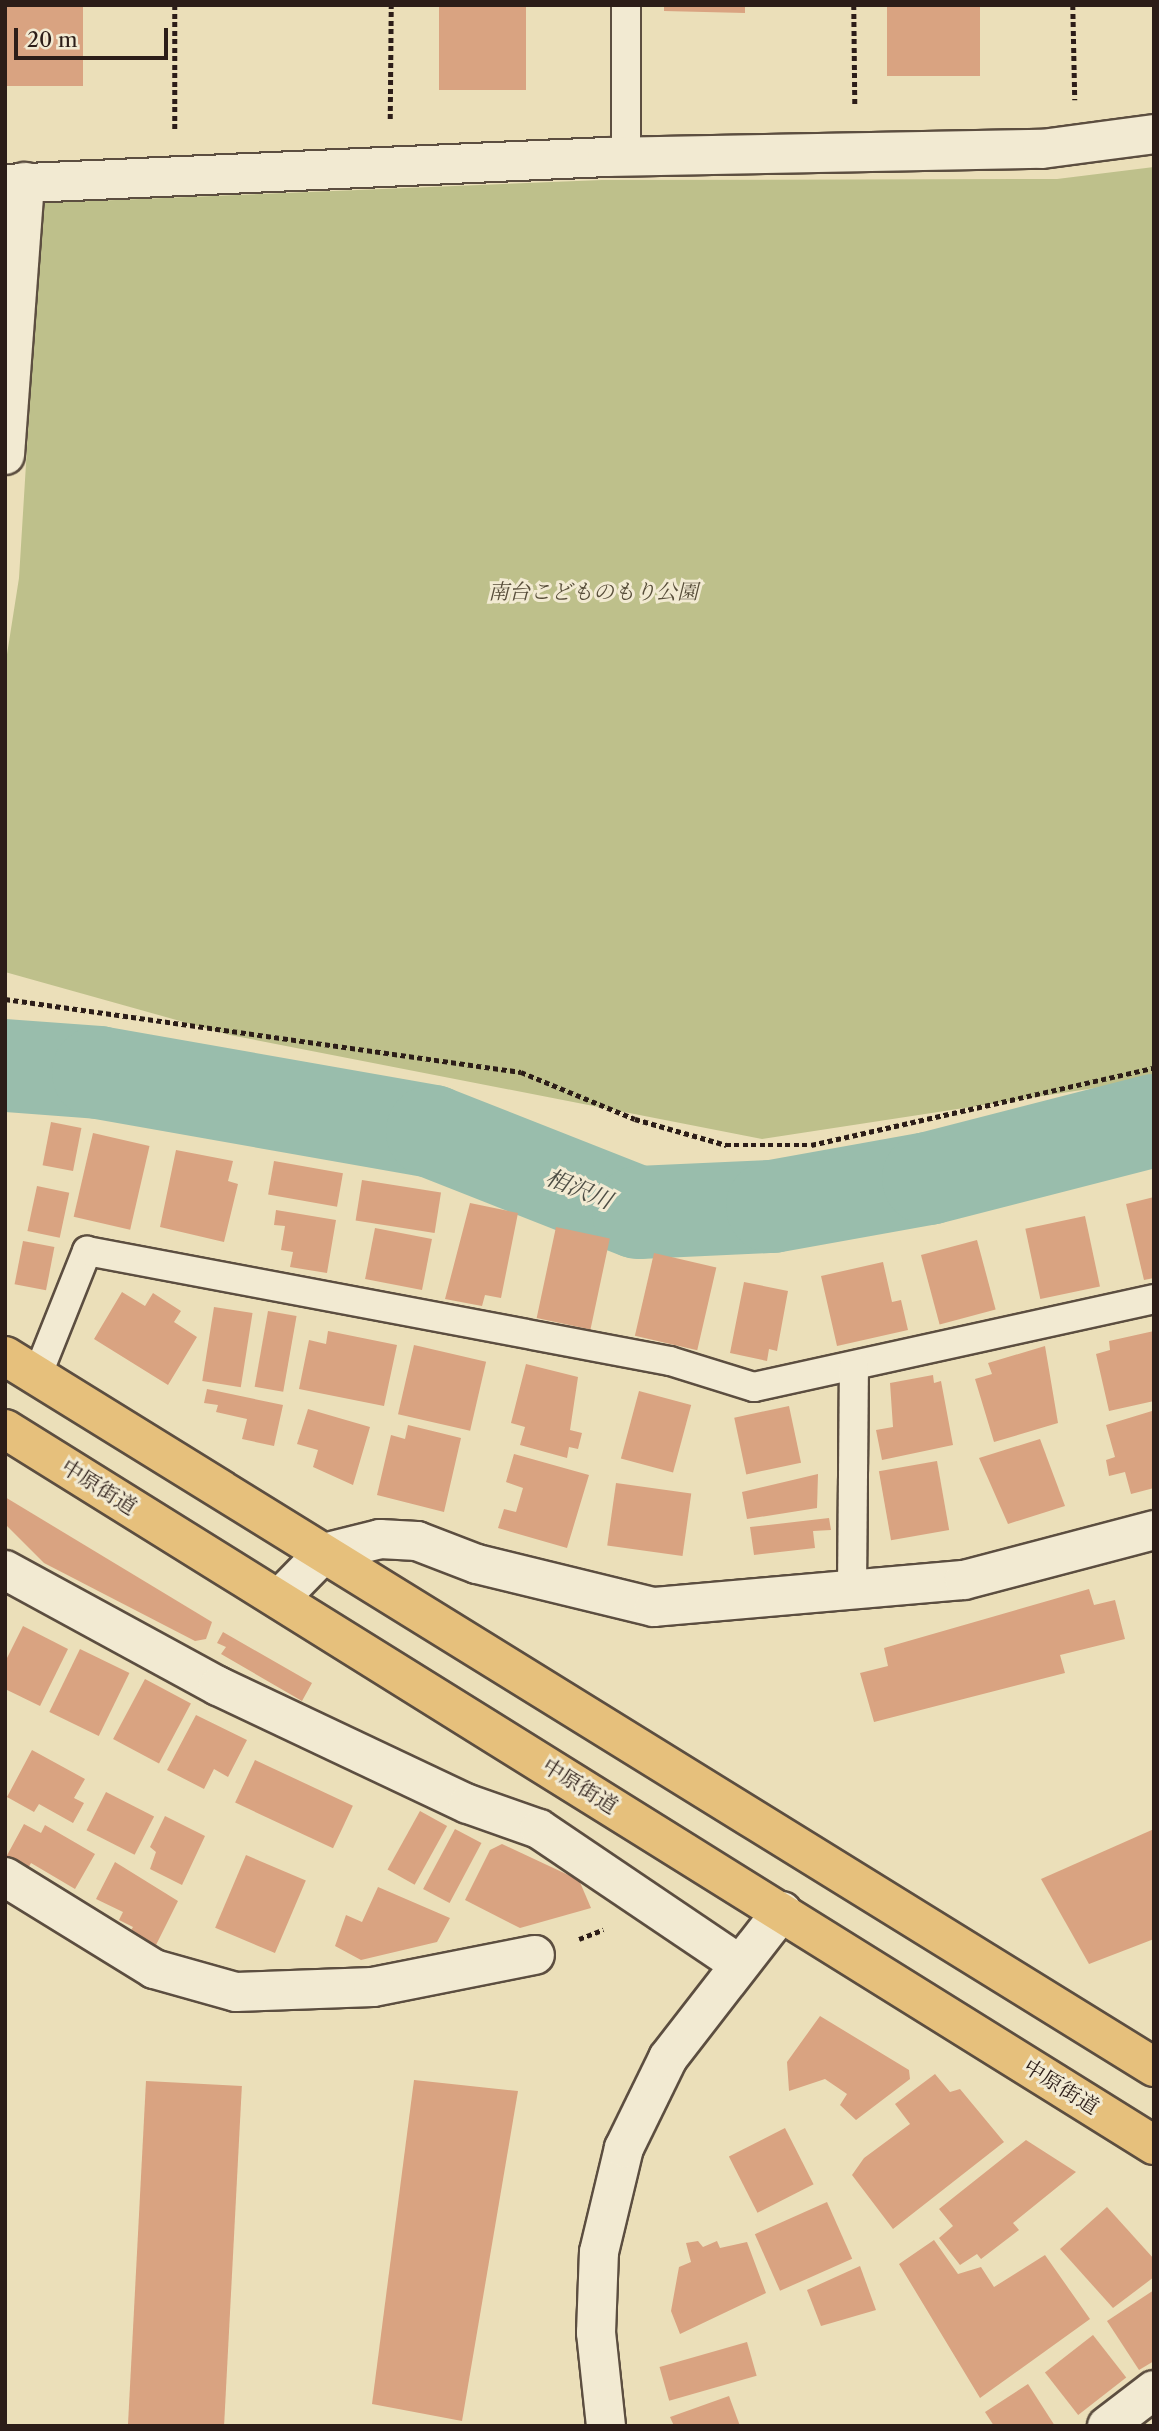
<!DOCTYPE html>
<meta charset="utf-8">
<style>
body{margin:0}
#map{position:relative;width:1159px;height:2431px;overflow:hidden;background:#ebdfb9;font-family:"Libre Caslon Text","Noto Serif JP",serif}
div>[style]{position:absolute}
.green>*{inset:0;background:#bec08b}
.river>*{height:93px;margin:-46.5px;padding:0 46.5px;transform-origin:46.5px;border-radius:46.5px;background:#99bdac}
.building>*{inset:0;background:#d9a381;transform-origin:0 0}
.path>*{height:4.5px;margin-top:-2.25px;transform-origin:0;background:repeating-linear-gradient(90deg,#2c1d18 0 5px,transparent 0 8.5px)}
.roads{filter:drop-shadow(2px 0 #5c4e40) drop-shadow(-2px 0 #5c4e40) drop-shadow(0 2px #5c4e40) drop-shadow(0 -2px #5c4e40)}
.service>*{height:28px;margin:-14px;padding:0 14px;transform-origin:14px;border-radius:14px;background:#f2ead2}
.minor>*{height:38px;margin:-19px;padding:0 19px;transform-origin:19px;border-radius:19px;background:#f2ead2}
.tertiary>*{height:38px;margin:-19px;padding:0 19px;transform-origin:19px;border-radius:19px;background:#f2ead2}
.primary>*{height:38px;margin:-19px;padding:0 19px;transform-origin:19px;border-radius:19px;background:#e6c07c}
span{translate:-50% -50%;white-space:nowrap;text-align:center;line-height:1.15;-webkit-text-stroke:6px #f2ead2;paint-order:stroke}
.park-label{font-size:21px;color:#584e3a;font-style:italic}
.street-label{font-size:21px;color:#2c1d18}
.water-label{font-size:23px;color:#4d4d44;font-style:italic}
.frame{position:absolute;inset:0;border:7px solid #2c1d18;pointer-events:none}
.scale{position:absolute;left:14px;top:28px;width:154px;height:32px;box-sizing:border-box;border:4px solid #2c1d18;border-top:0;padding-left:9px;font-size:21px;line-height:24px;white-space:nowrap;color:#2c1d18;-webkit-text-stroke:5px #f2ead2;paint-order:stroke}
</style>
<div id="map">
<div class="green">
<div style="clip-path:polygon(1154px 167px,1154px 1079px,762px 1139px,230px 1035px,5px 972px,5px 667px,19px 578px,42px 203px,602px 180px,1057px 179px)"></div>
</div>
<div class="river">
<div style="left:5px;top:1065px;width:93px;rotate:4.3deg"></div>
<div style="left:98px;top:1072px;width:339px;rotate:10deg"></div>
<div style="left:432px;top:1131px;width:221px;rotate:21.5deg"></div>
<div style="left:638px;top:1212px;width:134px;rotate:-2.6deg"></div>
<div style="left:772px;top:1206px;width:158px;rotate:-10.2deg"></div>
<div style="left:928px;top:1178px;width:233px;rotate:-14.4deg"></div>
</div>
<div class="building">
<div style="left:5px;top:5px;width:78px;height:81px"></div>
<div style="left:439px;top:5px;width:87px;height:85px"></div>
<div style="clip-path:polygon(664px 5px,745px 5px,745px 13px,664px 11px)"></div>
<div style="left:887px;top:5px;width:93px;height:71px"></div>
<div style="left:51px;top:1122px;width:31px;height:44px;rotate:11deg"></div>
<div style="left:93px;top:1133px;width:58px;height:86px;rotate:13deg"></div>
<div style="clip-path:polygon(176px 1150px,233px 1161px,228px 1181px,238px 1184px,224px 1242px,160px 1227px)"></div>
<div style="left:274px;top:1161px;width:70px;height:34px;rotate:10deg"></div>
<div style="left:362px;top:1180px;width:80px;height:41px;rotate:9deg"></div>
<div style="left:37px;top:1186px;width:33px;height:46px;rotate:12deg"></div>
<div style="clip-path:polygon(1154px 1197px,1154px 1278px,1144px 1280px,1126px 1204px)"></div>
<div style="clip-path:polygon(470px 1203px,518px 1213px,501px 1298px,485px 1295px,482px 1306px,445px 1299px)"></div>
<div style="clip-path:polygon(276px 1210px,336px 1220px,327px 1273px,290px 1267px,293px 1252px,281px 1250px,285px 1226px,274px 1225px)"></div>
<div style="left:1085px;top:1216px;width:72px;height:61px;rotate:78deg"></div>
<div style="left:556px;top:1227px;width:55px;height:93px;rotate:12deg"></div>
<div style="left:375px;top:1228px;width:58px;height:52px;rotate:11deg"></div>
<div style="left:977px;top:1240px;width:72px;height:58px;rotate:75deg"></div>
<div style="left:23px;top:1241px;width:32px;height:44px;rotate:11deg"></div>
<div style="left:654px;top:1253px;width:64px;height:85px;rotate:13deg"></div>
<div style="clip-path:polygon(883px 1262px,892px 1302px,901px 1300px,908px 1330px,837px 1346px,821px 1276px)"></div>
<div style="clip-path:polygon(744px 1282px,788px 1291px,777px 1351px,769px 1349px,767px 1361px,730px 1353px)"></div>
<div style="clip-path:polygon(122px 1292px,145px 1306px,153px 1293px,181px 1311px,174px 1322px,197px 1337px,168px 1385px,94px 1339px)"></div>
<div style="left:214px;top:1307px;width:39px;height:75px;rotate:9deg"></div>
<div style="left:268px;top:1311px;width:29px;height:77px;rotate:10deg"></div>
<div style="clip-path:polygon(328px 1331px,397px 1345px,384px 1406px,299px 1389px,309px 1340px,326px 1344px)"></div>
<div style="clip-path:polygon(1154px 1331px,1154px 1401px,1109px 1411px,1096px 1354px,1110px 1350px,1109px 1341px)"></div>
<div style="left:414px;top:1345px;width:74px;height:71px;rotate:13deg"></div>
<div style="clip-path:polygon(1045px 1346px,1058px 1423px,994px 1442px,975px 1379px,992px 1374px,988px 1363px)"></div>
<div style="clip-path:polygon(526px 1364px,578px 1377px,570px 1430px,582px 1433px,578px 1449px,569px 1447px,567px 1458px,520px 1445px,525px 1427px,511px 1423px)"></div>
<div style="clip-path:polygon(933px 1375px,934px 1383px,941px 1381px,953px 1445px,882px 1460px,876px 1430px,893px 1427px,890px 1383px)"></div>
<div style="clip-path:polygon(207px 1389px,283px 1405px,274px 1446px,242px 1439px,247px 1419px,216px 1412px,218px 1405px,204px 1403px)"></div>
<div style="left:639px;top:1391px;width:54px;height:70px;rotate:15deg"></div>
<div style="left:789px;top:1406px;width:58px;height:56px;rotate:78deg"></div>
<div style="clip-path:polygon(308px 1409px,370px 1427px,353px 1485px,313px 1467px,318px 1450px,297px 1444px)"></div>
<div style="clip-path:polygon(1152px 1411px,1154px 1488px,1131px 1494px,1125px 1472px,1109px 1476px,1106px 1460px,1115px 1457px,1106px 1425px)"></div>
<div style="clip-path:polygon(408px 1425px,461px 1438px,444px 1512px,377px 1495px,391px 1435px,405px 1439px)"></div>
<div style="clip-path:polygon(1040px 1439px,1065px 1506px,1008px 1524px,979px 1458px)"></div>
<div style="clip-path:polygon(514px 1454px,589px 1475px,567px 1548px,498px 1528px,504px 1509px,516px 1512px,523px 1488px,506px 1482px)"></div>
<div style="left:937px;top:1461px;width:70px;height:59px;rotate:80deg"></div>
<div style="clip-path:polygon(818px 1474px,817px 1508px,747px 1519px,742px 1492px)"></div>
<div style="left:616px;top:1483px;width:76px;height:63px;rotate:8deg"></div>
<div style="clip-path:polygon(5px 1497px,212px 1622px,206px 1639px,195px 1641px,44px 1563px,5px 1524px)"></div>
<div style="clip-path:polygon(829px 1518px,831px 1530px,813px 1531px,815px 1548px,754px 1555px,750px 1527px)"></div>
<div style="clip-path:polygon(1089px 1589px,1094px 1605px,1115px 1600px,1125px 1639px,1060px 1655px,1065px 1673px,874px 1722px,860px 1673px,888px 1666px,884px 1648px)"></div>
<div style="clip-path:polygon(23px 1626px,68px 1649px,40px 1706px,5px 1689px,5px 1662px)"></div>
<div style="clip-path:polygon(223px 1632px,312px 1683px,302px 1701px,221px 1654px,226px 1647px,217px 1643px)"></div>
<div style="left:80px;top:1649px;width:55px;height:70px;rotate:26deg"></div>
<div style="left:145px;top:1679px;width:52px;height:68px;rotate:28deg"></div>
<div style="clip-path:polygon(196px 1715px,247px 1740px,228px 1777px,214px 1769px,204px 1789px,167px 1770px)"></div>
<div style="clip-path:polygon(32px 1750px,85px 1779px,74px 1798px,84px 1803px,73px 1823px,39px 1804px,34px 1812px,7px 1797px)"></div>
<div style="left:255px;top:1760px;width:108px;height:47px;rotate:25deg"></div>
<div style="left:106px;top:1792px;width:54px;height:43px;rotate:27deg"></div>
<div style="left:420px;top:1811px;width:31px;height:67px;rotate:29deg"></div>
<div style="clip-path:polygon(165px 1816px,205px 1836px,182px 1885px,150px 1869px,156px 1852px,150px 1847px)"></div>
<div style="clip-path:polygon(24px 1824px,41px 1833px,45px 1825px,95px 1854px,75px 1889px,31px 1863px,26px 1872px,5px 1859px)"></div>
<div style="left:455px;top:1829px;width:30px;height:68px;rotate:28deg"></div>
<div style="clip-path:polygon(1154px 1829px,1154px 1939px,1089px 1964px,1041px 1879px)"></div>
<div style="clip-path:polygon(502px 1844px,579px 1880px,591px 1908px,520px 1928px,465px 1900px,490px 1850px)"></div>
<div style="left:246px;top:1855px;width:65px;height:79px;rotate:23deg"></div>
<div style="clip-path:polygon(115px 1862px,178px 1901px,156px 1945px,130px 1932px,133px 1927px,119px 1920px,123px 1912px,96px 1899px)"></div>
<div style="clip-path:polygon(378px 1887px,450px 1918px,437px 1942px,361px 1960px,335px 1946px,346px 1915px,362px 1922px)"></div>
<div style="clip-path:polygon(820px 2016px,909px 2070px,910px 2079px,856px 2120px,840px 2105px,847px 2094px,825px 2079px,789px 2091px,787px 2062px)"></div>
<div style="clip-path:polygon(935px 2074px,950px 2092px,960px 2089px,1004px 2142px,893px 2229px,852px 2175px,864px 2158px,910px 2124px,895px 2104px)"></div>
<div style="clip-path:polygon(414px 2080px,518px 2091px,462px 2421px,372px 2404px)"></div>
<div style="left:146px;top:2081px;width:96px;height:346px;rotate:3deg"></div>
<div style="left:785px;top:2128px;width:63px;height:63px;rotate:63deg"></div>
<div style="clip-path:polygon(1026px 2140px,1076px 2172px,1013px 2223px,1019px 2230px,981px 2259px,977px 2254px,960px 2265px,939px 2238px,953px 2226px,939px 2209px)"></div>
<div style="left:827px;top:2202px;width:62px;height:79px;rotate:66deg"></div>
<div style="clip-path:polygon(1107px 2207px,1154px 2259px,1154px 2277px,1113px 2308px,1060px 2249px)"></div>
<div style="clip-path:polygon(934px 2240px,958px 2274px,981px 2267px,994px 2287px,1045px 2255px,1090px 2319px,980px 2398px,899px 2264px)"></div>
<div style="clip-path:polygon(698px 2241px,703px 2247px,717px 2241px,720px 2248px,747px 2242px,766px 2293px,680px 2334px,671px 2311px,679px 2267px,691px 2262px,686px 2243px)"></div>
<div style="clip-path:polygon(860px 2266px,876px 2310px,821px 2326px,807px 2290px)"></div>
<div style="clip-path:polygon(1154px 2290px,1154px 2361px,1139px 2370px,1107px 2321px)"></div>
<div style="left:1093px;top:2335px;width:54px;height:61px;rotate:52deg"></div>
<div style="left:747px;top:2342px;width:35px;height:91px;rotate:74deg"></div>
<div style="clip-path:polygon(1028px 2384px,1055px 2426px,994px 2426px,985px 2412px)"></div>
<div style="clip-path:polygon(729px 2396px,740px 2426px,674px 2426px,670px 2417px)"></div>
</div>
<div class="path">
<div style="left:175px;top:5px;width:125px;rotate:90deg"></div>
<div style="left:854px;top:5px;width:101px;rotate:89.4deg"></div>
<div style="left:1073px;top:5px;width:95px;rotate:88.8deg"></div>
<div style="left:390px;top:119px;width:114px;rotate:-89.5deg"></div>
<div style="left:5px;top:999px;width:521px;rotate:8.05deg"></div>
<div style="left:521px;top:1072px;width:123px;rotate:22.4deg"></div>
<div style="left:635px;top:1119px;width:95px;rotate:15.9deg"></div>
<div style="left:726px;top:1145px;width:85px"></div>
<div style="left:811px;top:1145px;width:352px;rotate:-12.7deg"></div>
<div style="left:579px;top:1939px;width:26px;rotate:-21deg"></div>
</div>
<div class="roads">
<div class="service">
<div style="left:626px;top:5px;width:152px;rotate:90deg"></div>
<div style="left:37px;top:1376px;width:135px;rotate:-68.2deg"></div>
<div style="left:87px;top:1251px;width:593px;rotate:10.68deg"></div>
<div style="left:670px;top:1361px;width:88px;rotate:17.2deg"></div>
<div style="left:754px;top:1387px;width:410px;rotate:-12.4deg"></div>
<div style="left:852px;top:1590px;width:223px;rotate:-89.5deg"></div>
</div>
<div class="minor">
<div style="left:5px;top:455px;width:274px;rotate:-85.8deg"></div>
<div style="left:5px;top:1570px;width:243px;rotate:28.6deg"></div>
<div style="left:218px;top:1686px;width:276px;rotate:25.3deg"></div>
<div style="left:468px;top:1804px;width:75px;rotate:19.4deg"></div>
<div style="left:539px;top:1829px;width:241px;rotate:34deg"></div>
<div style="left:279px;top:1599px;width:64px;rotate:-45.6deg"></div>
<div style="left:324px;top:1553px;width:58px;rotate:-14deg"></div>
<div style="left:380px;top:1539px;width:37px;rotate:3deg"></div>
<div style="left:417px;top:1541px;width:64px;rotate:21deg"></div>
<div style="left:477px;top:1564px;width:182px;rotate:13.7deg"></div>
<div style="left:654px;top:1607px;width:311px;rotate:-5deg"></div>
<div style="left:964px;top:1580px;width:196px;rotate:-14.7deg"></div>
<div style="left:5px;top:1877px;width:175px;rotate:31.7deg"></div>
<div style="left:154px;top:1969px;width:85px;rotate:15.7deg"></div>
<div style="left:236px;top:1992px;width:137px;rotate:-2.1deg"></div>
<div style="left:373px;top:1987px;width:165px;rotate:-11.2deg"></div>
<div style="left:606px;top:2426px;width:94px;rotate:-96.1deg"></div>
<div style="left:596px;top:2333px;width:81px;rotate:-87.9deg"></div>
<div style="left:599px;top:2252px;width:107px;rotate:-76.5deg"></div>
<div style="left:624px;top:2148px;width:100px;rotate:-63.9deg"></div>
<div style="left:668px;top:2058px;width:186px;rotate:-52.2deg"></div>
<div style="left:1107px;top:2426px;width:59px;rotate:-37.5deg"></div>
</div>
<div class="tertiary">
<div style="left:5px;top:184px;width:603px;rotate:-2.57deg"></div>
<div style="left:607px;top:157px;width:435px;rotate:-1.1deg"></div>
<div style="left:1042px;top:149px;width:113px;rotate:-7.6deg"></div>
</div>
<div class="primary">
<div style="left:5px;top:1356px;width:1351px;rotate:31.75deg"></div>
<div style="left:5px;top:1429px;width:1354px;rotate:31.93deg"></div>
</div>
</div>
<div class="park-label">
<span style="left:593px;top:592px">南台こどものもり公園</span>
</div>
<div class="street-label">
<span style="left:99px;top:1487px;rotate:32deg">中原街道</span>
<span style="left:580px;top:1786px;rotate:32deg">中原街道</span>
<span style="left:1061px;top:2087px;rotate:32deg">中原街道</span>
</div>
<div class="water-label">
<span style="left:579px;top:1189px;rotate:22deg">相沢川</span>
</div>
<div class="frame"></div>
<div class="scale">20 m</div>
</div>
